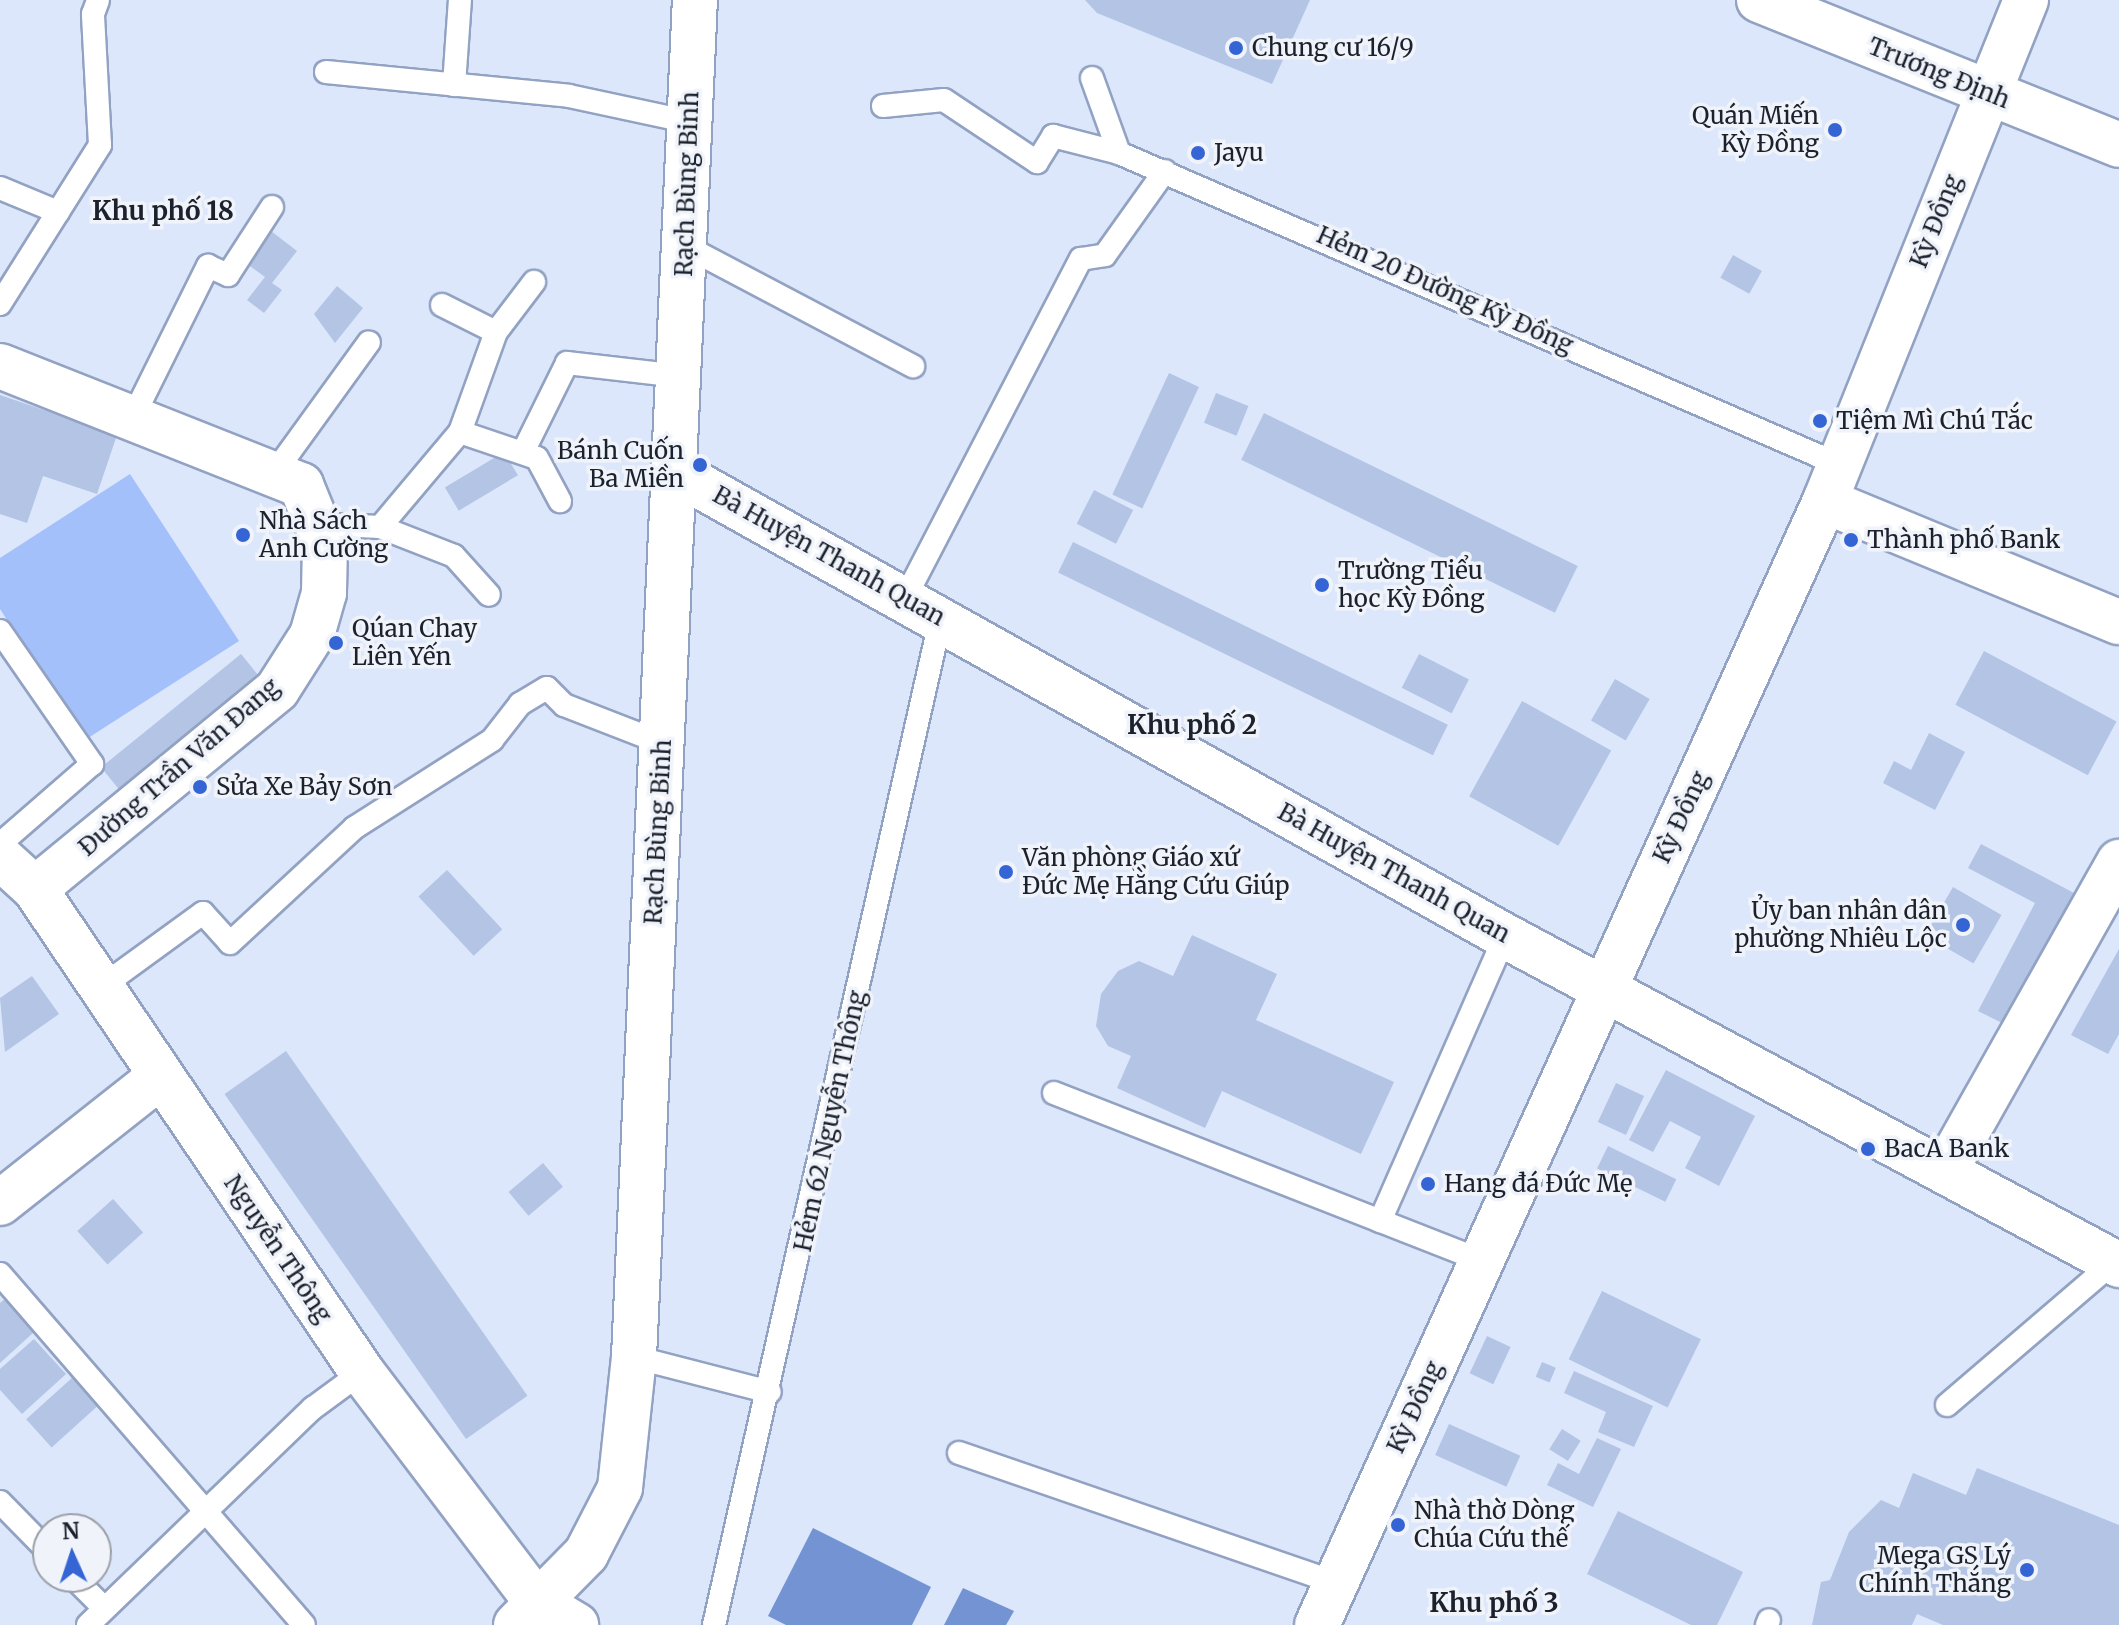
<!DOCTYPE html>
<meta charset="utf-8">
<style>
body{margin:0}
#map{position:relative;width:2119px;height:1625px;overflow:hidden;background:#dce7fb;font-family:Merriweather,serif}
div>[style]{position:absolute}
.green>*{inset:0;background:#a3c0fb}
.water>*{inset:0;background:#7393d3}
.building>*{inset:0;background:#b3c4e5;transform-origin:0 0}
.roads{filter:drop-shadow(2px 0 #92a2c2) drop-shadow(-2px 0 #92a2c2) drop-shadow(0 2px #92a2c2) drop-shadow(0 -2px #92a2c2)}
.service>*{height:22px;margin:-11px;padding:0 11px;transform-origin:11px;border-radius:11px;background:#fff}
.minor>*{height:44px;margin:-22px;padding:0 22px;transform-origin:22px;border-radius:22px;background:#fff}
.tertiary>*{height:44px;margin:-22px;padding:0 22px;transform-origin:22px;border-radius:22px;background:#fff}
.dots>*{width:22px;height:22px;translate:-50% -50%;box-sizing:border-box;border:4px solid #f0f4fa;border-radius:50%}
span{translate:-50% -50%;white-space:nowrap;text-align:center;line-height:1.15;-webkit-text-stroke:7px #f0f4fa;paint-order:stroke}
.poi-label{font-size:24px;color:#1b212d}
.left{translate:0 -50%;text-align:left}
.right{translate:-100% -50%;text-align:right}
.street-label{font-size:24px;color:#1b212d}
.neighbourhood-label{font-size:26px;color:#1b212d;font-weight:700}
.north{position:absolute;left:32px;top:1513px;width:80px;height:80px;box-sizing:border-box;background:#f0f4fa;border:2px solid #9ba0a8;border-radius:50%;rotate:357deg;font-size:22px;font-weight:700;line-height:32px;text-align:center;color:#1b212d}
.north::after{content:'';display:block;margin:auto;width:28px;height:36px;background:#3565d5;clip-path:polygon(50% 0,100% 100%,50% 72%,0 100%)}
</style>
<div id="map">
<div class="green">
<div style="clip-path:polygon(130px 474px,239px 641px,85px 740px,0 609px,0 558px)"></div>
</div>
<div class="water">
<div style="clip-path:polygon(813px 1528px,931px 1587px,912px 1625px,786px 1625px,768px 1616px)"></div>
<div style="clip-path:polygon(963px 1588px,1014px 1611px,1006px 1625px,944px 1625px)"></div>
</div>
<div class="building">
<div style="clip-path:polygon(1085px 0,1310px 0,1272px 84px,1097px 13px)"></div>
<div style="clip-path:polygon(267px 228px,297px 251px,272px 283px,282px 290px,264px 313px,247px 300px,265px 277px,243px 261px)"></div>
<div style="left:1733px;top:255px;width:33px;height:26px;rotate:29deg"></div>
<div style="clip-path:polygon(337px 286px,363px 308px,335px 343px,314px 314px)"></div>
<div style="left:1169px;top:373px;width:33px;height:134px;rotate:25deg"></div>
<div style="left:1216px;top:393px;width:35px;height:32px;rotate:22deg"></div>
<div style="clip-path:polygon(0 395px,117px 435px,97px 494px,43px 476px,27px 523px,0 514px)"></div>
<div style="left:1264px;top:413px;width:349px;height:52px;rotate:26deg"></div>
<div style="left:504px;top:452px;width:27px;height:69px;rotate:59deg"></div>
<div style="left:1094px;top:490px;width:44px;height:38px;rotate:27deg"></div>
<div style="left:1073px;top:542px;width:417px;height:34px;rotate:26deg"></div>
<div style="left:1984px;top:651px;width:150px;height:61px;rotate:28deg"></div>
<div style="left:241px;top:654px;width:33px;height:180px;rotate:51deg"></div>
<div style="left:1419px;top:654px;width:56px;height:38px;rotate:27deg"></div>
<div style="left:1615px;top:679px;width:40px;height:48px;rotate:30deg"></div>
<div style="left:1522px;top:701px;width:102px;height:109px;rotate:29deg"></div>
<div style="clip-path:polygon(1929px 733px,1965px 752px,1935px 810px,1883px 783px,1894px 761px,1911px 770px)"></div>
<div style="clip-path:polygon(1981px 844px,2074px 893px,2004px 1024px,1978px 1011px,2035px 903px,1968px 868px)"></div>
<div style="left:447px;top:870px;width:81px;height:39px;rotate:47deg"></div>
<div style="left:1953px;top:887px;width:56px;height:56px;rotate:30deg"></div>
<div style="clip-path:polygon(1192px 935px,1277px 974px,1256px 1020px,1394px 1082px,1361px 1154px,1222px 1091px,1205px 1128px,1117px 1088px,1131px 1056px,1108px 1046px,1096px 1026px,1101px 994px,1118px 971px,1139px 961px,1173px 976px)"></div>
<div style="clip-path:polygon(2119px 949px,2119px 1034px,2108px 1054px,2071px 1035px)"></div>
<div style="clip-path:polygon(32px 976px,59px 1014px,5px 1052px,0 998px)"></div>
<div style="left:286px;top:1051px;width:421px;height:75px;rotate:55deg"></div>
<div style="clip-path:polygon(1666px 1070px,1755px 1116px,1719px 1186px,1685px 1168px,1701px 1137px,1670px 1121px,1653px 1152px,1629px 1140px)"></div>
<div style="left:1616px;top:1083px;width:31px;height:43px;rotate:25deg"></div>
<div style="left:1608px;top:1146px;width:76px;height:25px;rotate:26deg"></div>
<div style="left:543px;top:1163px;width:31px;height:45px;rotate:50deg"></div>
<div style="left:113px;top:1199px;width:45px;height:48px;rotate:48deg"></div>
<div style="left:1602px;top:1291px;width:110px;height:76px;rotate:26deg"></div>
<div style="clip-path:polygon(5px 1299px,34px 1332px,0 1363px,0 1303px)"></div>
<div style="left:1487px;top:1336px;width:26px;height:41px;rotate:25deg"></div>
<div style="clip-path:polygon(34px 1339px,66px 1374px,22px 1414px,0 1390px,0 1369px)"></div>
<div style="left:1542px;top:1362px;width:15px;height:16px;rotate:23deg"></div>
<div style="clip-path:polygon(1574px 1371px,1653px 1406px,1634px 1447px,1598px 1432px,1606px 1412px,1564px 1393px)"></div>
<div style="left:73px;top:1377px;width:38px;height:63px;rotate:48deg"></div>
<div style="left:1449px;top:1424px;width:78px;height:34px;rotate:24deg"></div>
<div style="left:1562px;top:1429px;width:22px;height:24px;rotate:32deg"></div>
<div style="clip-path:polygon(1597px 1438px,1621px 1449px,1593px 1507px,1547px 1485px,1558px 1463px,1579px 1474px)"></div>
<div style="clip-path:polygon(1977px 1468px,2119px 1525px,2119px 1625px,1943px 1625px,1917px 1614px,1912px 1625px,1812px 1625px,1821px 1582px,1830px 1580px,1849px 1532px,1881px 1500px,1899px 1508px,1913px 1473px,1966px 1495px)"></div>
<div style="clip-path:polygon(1618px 1511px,1743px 1572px,1717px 1625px,1691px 1625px,1587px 1574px)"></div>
</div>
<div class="roads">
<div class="service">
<div style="left:326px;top:72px;width:244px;rotate:5.6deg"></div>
<div style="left:569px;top:96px;width:124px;rotate:12.1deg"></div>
<div style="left:1092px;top:78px;width:80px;rotate:70.2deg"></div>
<div style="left:454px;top:85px;width:85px;rotate:-86deg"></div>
<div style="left:883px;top:106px;width:61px;rotate:-5.6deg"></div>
<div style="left:944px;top:100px;width:112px;rotate:33.7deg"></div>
<div style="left:1037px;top:162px;width:31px;rotate:-58deg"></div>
<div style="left:1053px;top:136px;width:68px;rotate:14.4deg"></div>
<div style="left:1119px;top:153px;width:786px;rotate:23.4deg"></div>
<div style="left:0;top:188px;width:63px;rotate:22.5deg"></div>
<div style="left:685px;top:246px;width:258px;rotate:27.8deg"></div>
<div style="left:0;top:304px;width:188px;rotate:-57.8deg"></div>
<div style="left:100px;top:145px;width:131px;rotate:-93.1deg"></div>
<div style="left:93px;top:14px;width:15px;rotate:-70deg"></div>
<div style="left:442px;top:305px;width:60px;rotate:26.6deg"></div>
<div style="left:133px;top:417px;width:169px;rotate:-63.6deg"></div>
<div style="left:208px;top:266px;width:22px;rotate:24deg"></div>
<div style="left:228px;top:275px;width:81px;rotate:-57.1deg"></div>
<div style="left:460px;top:432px;width:81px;rotate:18.7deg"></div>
<div style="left:537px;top:458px;width:49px;rotate:61.9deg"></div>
<div style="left:524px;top:450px;width:97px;rotate:-63.7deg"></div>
<div style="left:567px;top:363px;width:113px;rotate:6.6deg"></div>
<div style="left:275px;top:472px;width:160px;rotate:-54.1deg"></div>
<div style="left:317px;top:524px;width:63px;rotate:2.7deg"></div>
<div style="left:380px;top:527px;width:79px;rotate:21.4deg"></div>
<div style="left:454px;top:556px;width:52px;rotate:48.1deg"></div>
<div style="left:380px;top:527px;width:124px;rotate:-49.9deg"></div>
<div style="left:460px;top:432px;width:106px;rotate:-70.2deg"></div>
<div style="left:496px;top:332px;width:63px;rotate:-52.8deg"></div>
<div style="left:905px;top:598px;width:382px;rotate:-62.6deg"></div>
<div style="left:1081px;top:259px;width:24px;rotate:-9deg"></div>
<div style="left:1105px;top:255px;width:103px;rotate:-54.5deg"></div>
<div style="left:0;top:631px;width:162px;rotate:55.3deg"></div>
<div style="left:92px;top:764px;width:122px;rotate:139deg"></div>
<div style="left:101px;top:987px;width:126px;rotate:-36deg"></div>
<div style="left:203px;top:913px;width:40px;rotate:48deg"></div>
<div style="left:230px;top:943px;width:169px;rotate:-42.8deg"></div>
<div style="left:354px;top:828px;width:164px;rotate:-32.5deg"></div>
<div style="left:492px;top:740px;width:46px;rotate:-52.1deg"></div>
<div style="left:520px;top:704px;width:31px;rotate:-31deg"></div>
<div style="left:547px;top:688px;width:24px;rotate:45deg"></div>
<div style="left:564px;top:705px;width:105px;rotate:21.2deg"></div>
<div style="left:1054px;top:1093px;width:461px;rotate:21.4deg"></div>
<div style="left:1380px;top:1221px;width:311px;rotate:-66.3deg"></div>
<div style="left:0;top:1274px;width:464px;rotate:49.1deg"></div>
<div style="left:634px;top:1357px;width:140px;rotate:14.4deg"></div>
<div style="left:1947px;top:1405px;width:220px;rotate:-40.6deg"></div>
<div style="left:959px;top:1453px;width:399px;rotate:19deg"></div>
<div style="left:0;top:1502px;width:69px;rotate:45.6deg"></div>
<div style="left:73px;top:1577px;width:40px;rotate:45deg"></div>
<div style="left:88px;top:1625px;width:313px;rotate:-44deg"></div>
<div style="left:313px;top:1408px;width:61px;rotate:-36.3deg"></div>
<div style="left:714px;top:1625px;width:1033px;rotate:-77.31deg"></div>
<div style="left:1767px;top:1625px;width:5px;rotate:-68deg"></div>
</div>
<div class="minor">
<div style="left:1825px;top:501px;width:318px;rotate:22.4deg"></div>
<div style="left:1945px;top:1171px;width:355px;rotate:-60.6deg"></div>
<div style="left:0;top:1203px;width:205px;rotate:-38.3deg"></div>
<div style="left:1317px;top:1625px;width:1233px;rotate:-65.68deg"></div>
<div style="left:1825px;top:501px;width:540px;rotate:-68.14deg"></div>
</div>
<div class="tertiary">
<div style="left:1759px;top:0;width:388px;rotate:21.9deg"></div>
<div style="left:0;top:366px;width:324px;rotate:21.6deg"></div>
<div style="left:301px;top:485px;width:64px;rotate:67.9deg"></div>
<div style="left:325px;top:544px;width:49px;rotate:91.2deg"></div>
<div style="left:324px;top:593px;width:44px;rotate:105.9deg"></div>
<div style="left:312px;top:635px;width:65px;rotate:122.5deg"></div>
<div style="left:277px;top:690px;width:313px;rotate:140.6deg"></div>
<div style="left:675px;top:472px;width:951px;rotate:29.21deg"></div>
<div style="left:1505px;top:936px;width:697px;rotate:28.18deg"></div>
<div style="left:0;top:857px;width:47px;rotate:42.4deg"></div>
<div style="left:35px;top:889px;width:583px;rotate:55.9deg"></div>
<div style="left:362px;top:1372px;width:288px;rotate:52.8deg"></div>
<div style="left:536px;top:1601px;width:47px;rotate:31deg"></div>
<div style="left:516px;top:1625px;width:100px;rotate:-45.4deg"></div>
<div style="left:586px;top:1554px;width:74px;rotate:-62.7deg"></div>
<div style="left:620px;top:1488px;width:132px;rotate:-83.9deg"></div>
<div style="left:634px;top:1357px;width:1358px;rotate:-87.43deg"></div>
</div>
</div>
<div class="dots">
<div style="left:1236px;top:48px;background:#3565d5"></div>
<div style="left:1835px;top:130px;background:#3565d5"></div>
<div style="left:1198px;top:153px;background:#3565d5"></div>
<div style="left:1820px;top:421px;background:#3565d5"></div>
<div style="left:700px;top:465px;background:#3565d5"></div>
<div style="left:243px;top:535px;background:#3565d5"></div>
<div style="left:1851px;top:540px;background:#3565d5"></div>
<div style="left:1322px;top:585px;background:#3565d5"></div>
<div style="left:336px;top:643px;background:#3565d5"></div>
<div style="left:200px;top:787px;background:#3565d5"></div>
<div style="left:1006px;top:872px;background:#3565d5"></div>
<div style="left:1963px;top:925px;background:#3565d5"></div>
<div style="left:1868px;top:1149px;background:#3565d5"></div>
<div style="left:1428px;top:1184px;background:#3565d5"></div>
<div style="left:1398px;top:1525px;background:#3565d5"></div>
<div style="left:2027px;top:1570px;background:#3565d5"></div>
</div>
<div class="poi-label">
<span class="left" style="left:1252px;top:48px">Chung cư 16/9</span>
<span class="right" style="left:1819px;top:130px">Quán Miến<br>Kỳ Đồng</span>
<span class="left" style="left:1214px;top:153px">Jayu</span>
<span class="left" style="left:1836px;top:421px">Tiệm Mì Chú Tắc</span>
<span class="right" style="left:684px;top:465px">Bánh Cuốn<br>Ba Miền</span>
<span class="left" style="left:259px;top:535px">Nhà Sách<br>Anh Cường</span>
<span class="left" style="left:1867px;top:540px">Thành phố Bank</span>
<span class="left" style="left:1338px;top:585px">Trường Tiểu<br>học Kỳ Đồng</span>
<span class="left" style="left:352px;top:643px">Qúan Chay<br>Liên Yến</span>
<span class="left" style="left:216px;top:787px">Sửa Xe Bảy Sơn</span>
<span class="left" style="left:1022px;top:872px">Văn phòng Giáo xứ<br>Đức Mẹ Hằng Cứu Giúp</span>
<span class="right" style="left:1947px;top:925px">Ủy ban nhân dân<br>phường Nhiêu Lộc</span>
<span class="left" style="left:1884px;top:1149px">BacA Bank</span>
<span class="left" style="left:1444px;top:1184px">Hang đá Đức Mẹ</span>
<span class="left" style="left:1414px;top:1525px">Nhà thờ Dòng<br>Chúa Cứu thế</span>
<span class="right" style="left:2011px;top:1570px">Mega GS Lý<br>Chính Thắng</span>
</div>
<div class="street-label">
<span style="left:1939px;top:73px;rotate:22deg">Trương Định</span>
<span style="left:687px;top:184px;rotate:-88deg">Rạch Bùng Binh</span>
<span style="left:1936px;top:221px;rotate:-68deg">Kỳ Ðồng</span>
<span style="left:1445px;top:290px;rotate:24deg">Hẻm 20 Đường Kỳ Ðồng</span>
<span style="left:829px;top:556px;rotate:29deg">Bà Huyện Thanh Quan</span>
<span style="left:179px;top:767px;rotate:-41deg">Đường Trần Văn Đang</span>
<span style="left:1681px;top:817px;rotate:-65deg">Kỳ Ðồng</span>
<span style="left:658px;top:832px;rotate:-87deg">Rạch Bùng Binh</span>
<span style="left:1394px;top:873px;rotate:29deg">Bà Huyện Thanh Quan</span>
<span style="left:830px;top:1121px;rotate:-78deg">Hẻm 62 Nguyễn Thông</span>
<span style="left:278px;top:1249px;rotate:56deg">Nguyễn Thông</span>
<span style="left:1415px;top:1407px;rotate:-65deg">Kỳ Ðồng</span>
</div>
<div class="neighbourhood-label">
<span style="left:163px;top:211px">Khu phố 18</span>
<span style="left:1192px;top:725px">Khu phố 2</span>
<span style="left:1494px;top:1603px">Khu phố 3</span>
</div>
<div class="north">N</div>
</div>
